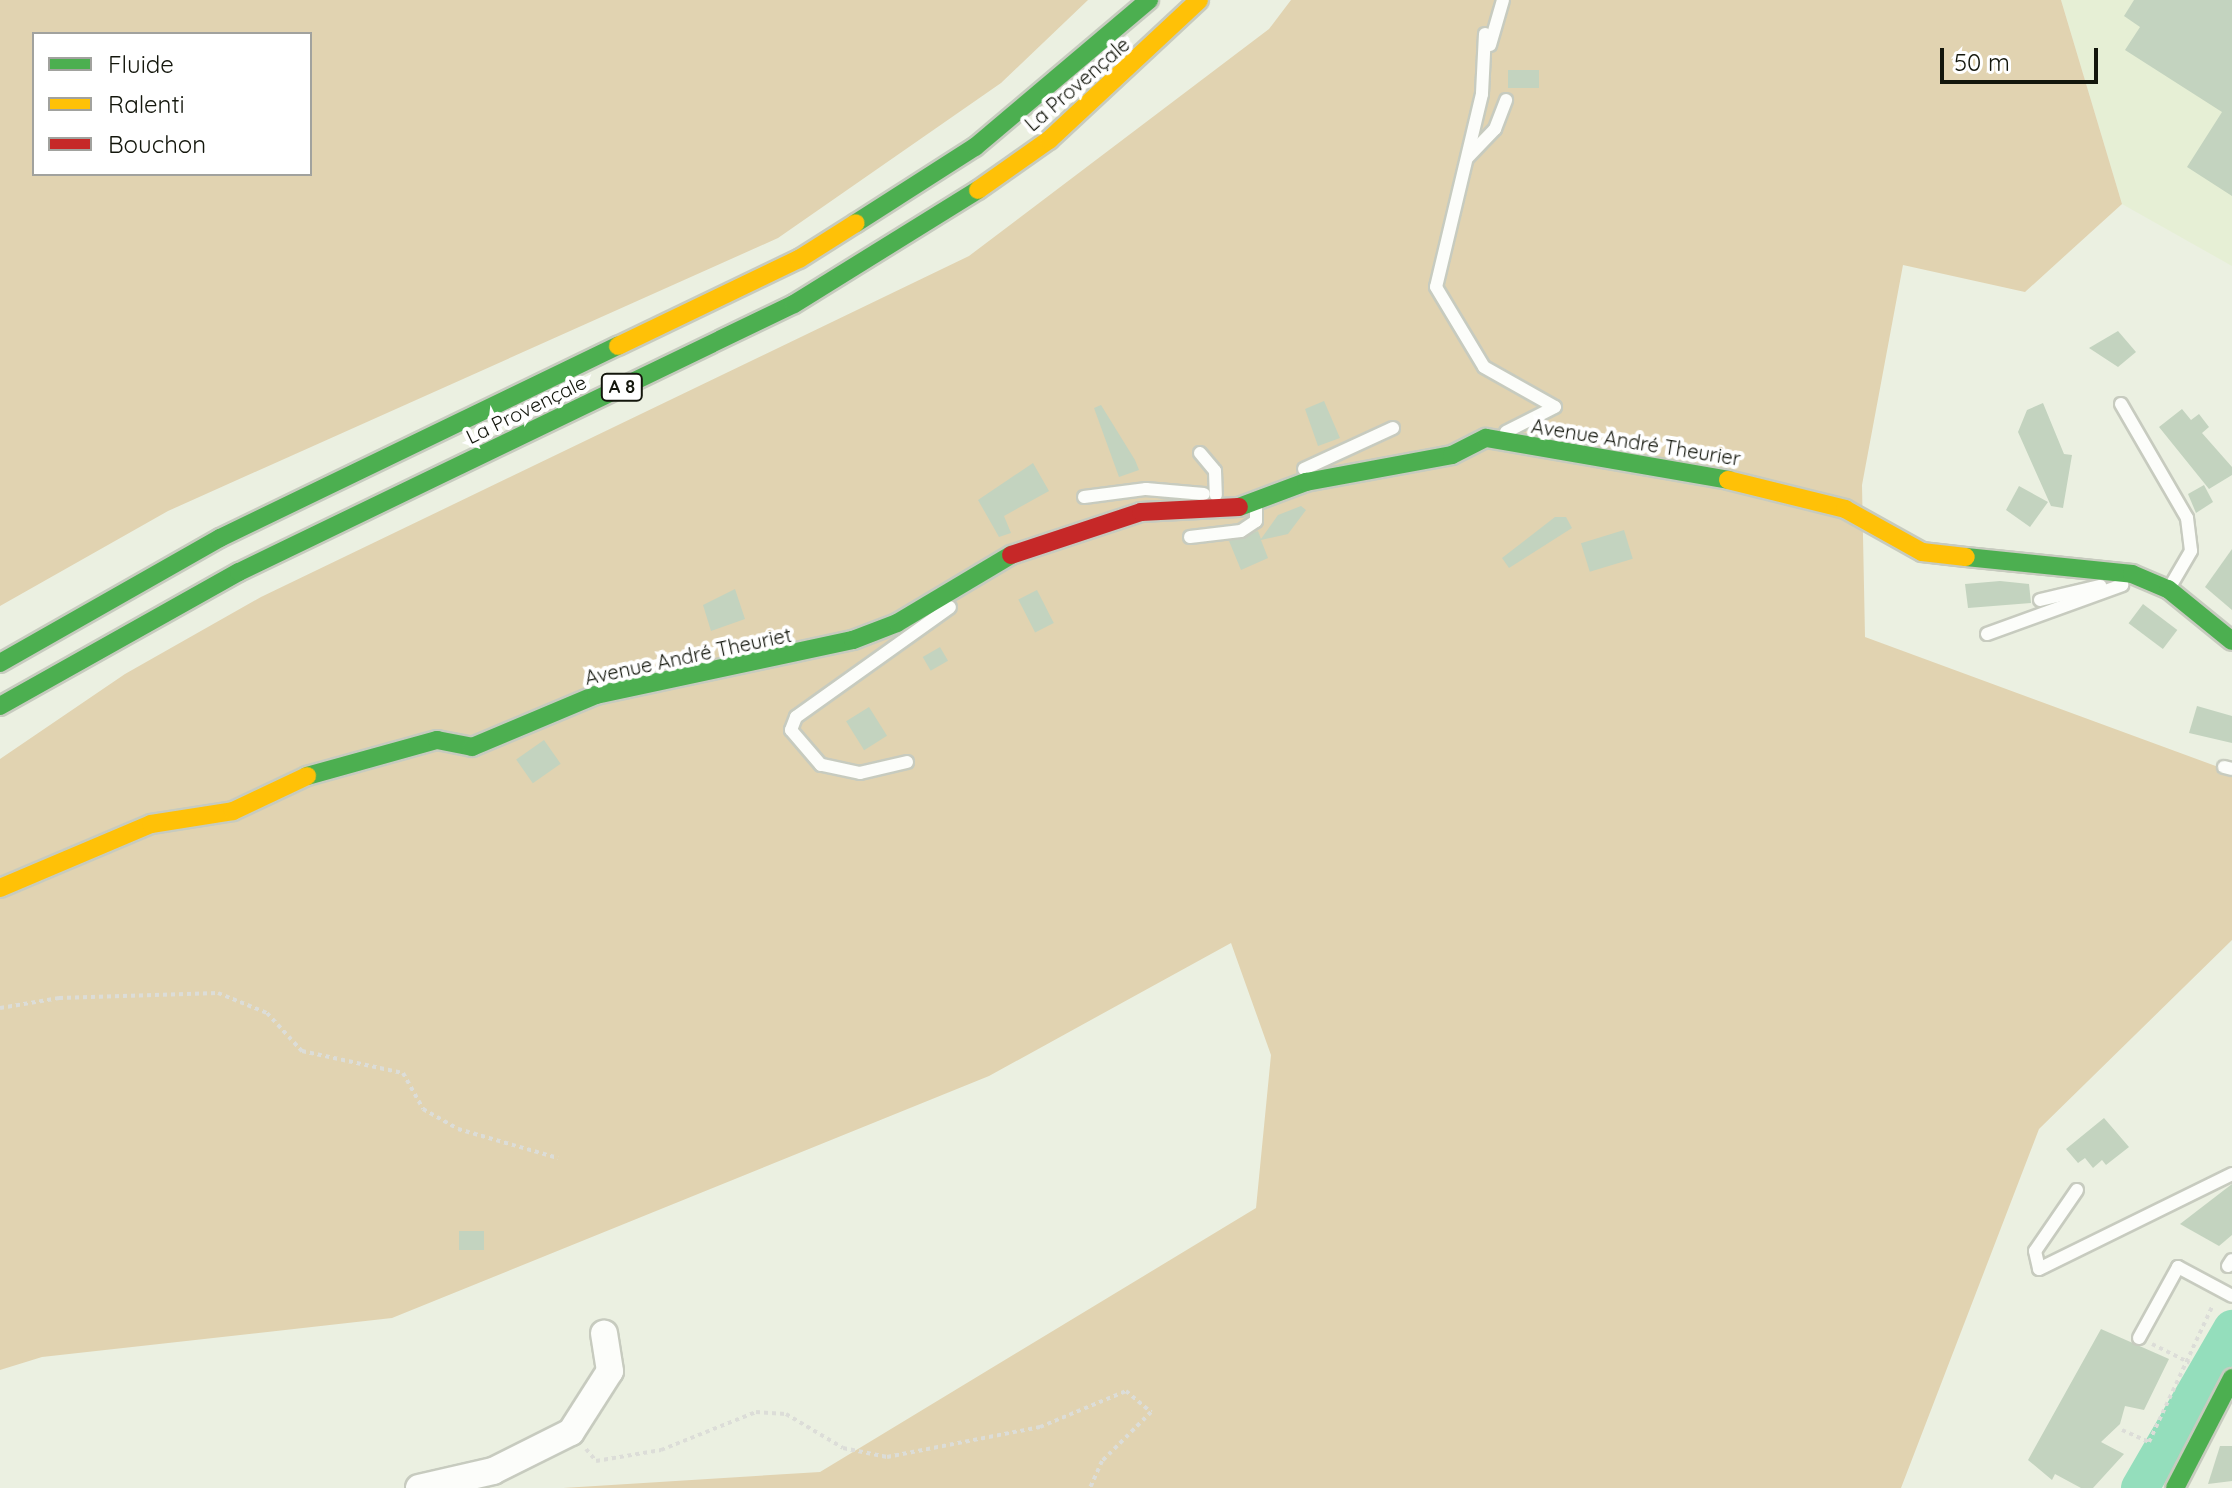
<!DOCTYPE html>
<meta charset="utf-8">
<style>
body{margin:0}
#map{position:relative;width:2232px;height:1488px;overflow:hidden;background:#ebf0e1;font-family:Quicksand,sans-serif}
div>[style]{position:absolute}
.built>*{inset:0;background:#e6efd5}
.green>*{inset:0;background:#e1d3b1}
.river>*{height:38px;margin:-19px;padding:0 19px;transform-origin:19px;border-radius:19px;background:#94debc}
.building>*{inset:0;background:#c3d3bf;transform-origin:0 0}
.path>*{height:4px;margin-top:-2px;transform-origin:0;background:repeating-linear-gradient(90deg,#dcddd8 0 4px,transparent 0 8px)}
.roads{filter:drop-shadow(2px 0 #c7cbbf) drop-shadow(-2px 0 #c7cbbf) drop-shadow(0 2px #c7cbbf) drop-shadow(0 -2px #c7cbbf)}
.lane>*{height:12px;margin:-6px;padding:0 6px;transform-origin:6px;border-radius:6px;background:#fcfdfa}
.street>*{height:26px;margin:-13px;padding:0 13px;transform-origin:13px;border-radius:13px;background:#fcfdfa}
.fast>*{height:18px;margin:-9px;padding:0 9px;transform-origin:9px;border-radius:9px;background:#4caf50}
.slow>*{height:18px;margin:-9px;padding:0 9px;transform-origin:9px;border-radius:9px;background:#ffc107}
.jam>*{height:18px;margin:-9px;padding:0 9px;transform-origin:9px;border-radius:9px;background:#c62828}
span{translate:-50% -50%;white-space:nowrap;text-align:center;line-height:1.15;-webkit-text-stroke:8px #fff;paint-order:stroke}
.shield-label span{padding:2px 6px;background:#fff;border:2px solid;border-radius:6px;-webkit-text-stroke-width:0}
.shield-label{font-size:18px;color:#13160c;font-weight:700}
.street-label{font-size:20px;color:#13160c}
.legend{position:absolute;left:32px;top:32px;width:280px;height:144px;box-sizing:border-box;background:#fff;border:2px solid #a1a29e;margin:0;padding:10px 14px;list-style:none;font-size:24px;color:#13160c}
.legend li{display:flex;align-items:center;gap:16px;height:40px}
.legend b{width:40px;border:2px solid #a1a29e}
.scale{position:absolute;left:1940px;top:48px;width:158px;height:36px;box-sizing:border-box;border:4px solid #13160c;border-top:0;padding-left:10px;font-size:24px;line-height:28px;white-space:nowrap;color:#13160c;-webkit-text-stroke:6px #fff;paint-order:stroke}
</style>
<div id="map">
<div class="built">
<div style="clip-path:polygon(2061px 0,2232px 0,2232px 266px,2122px 204px)"></div>
</div>
<div class="green">
<div style="clip-path:polygon(evenodd,0 0,1088px 0,1001px 83px,778px 238px,168px 511px,0 606px,0 0,310px 34px,310px 174px,34px 174px,34px 34px,310px 34px)"></div>
<div style="clip-path:polygon(1291px 0,2061px 0,2122px 204px,2025px 292px,1903px 265px,1862px 485px,1865px 637px,2232px 772px,2232px 940px,2039px 1129px,1901px 1488px,563px 1488px,820px 1472px,1256px 1208px,1271px 1055px,1231px 943px,989px 1076px,392px 1318px,42px 1357px,0 1370px,0 759px,125px 674px,261px 597px,969px 256px,1269px 29px)"></div>
</div>
<div class="river">
<div style="left:2140px;top:1488px;width:184px;rotate:-59.9deg"></div>
</div>
<div class="building">
<div style="clip-path:polygon(2134px 0,2232px 0,2232px 196px,2187px 167px,2222px 112px,2125px 50px,2140px 27px,2124px 16px)"></div>
<div style="left:1508px;top:70px;width:31px;height:18px"></div>
<div style="clip-path:polygon(2118px 331px,2136px 352px,2118px 367px,2089px 348px)"></div>
<div style="clip-path:polygon(1324px 401px,1340px 438px,1318px 446px,1305px 409px)"></div>
<div style="clip-path:polygon(2043px 403px,2064px 454px,2072px 455px,2063px 508px,2051px 506px,2018px 432px,2027px 410px)"></div>
<div style="clip-path:polygon(1101px 405px,1135px 460px,1139px 470px,1119px 477px,1094px 408px)"></div>
<div style="clip-path:polygon(2182px 409px,2191px 420px,2199px 414px,2209px 427px,2202px 433px,2232px 467px,2232px 475px,2209px 489px,2159px 427px)"></div>
<div style="clip-path:polygon(1033px 463px,1049px 491px,1004px 516px,1011px 533px,999px 537px,978px 500px)"></div>
<div style="clip-path:polygon(2204px 485px,2213px 502px,2196px 513px,2188px 494px)"></div>
<div style="clip-path:polygon(2019px 486px,2048px 502px,2030px 527px,2006px 510px)"></div>
<div style="clip-path:polygon(1301px 506px,1306px 510px,1288px 534px,1261px 540px,1268px 558px,1241px 570px,1229px 541px,1258px 531px,1261px 539px,1278px 515px)"></div>
<div style="clip-path:polygon(1555px 517px,1566px 517px,1572px 528px,1509px 568px,1502px 558px)"></div>
<div style="left:1624px;top:530px;width:30px;height:45px;rotate:73deg"></div>
<div style="clip-path:polygon(2232px 549px,2232px 610px,2205px 587px)"></div>
<div style="clip-path:polygon(2000px 581px,2029px 584px,2031px 603px,1968px 608px,1965px 584px)"></div>
<div style="clip-path:polygon(735px 589px,745px 619px,711px 631px,703px 605px)"></div>
<div style="left:1037px;top:590px;width:37px;height:21px;rotate:63deg"></div>
<div style="left:2143px;top:604px;width:43px;height:24px;rotate:37deg"></div>
<div style="left:940px;top:647px;width:16px;height:20px;rotate:60deg"></div>
<div style="clip-path:polygon(2197px 706px,2232px 716px,2232px 743px,2189px 733px)"></div>
<div style="left:869px;top:707px;width:34px;height:27px;rotate:58deg"></div>
<div style="left:544px;top:740px;width:29px;height:34px;rotate:55deg"></div>
<div style="clip-path:polygon(2104px 1118px,2129px 1147px,2106px 1165px,2102px 1160px,2093px 1168px,2085px 1158px,2078px 1163px,2066px 1149px)"></div>
<div style="clip-path:polygon(2232px 1184px,2232px 1235px,2219px 1246px,2180px 1224px)"></div>
<div style="left:459px;top:1231px;width:25px;height:19px"></div>
<div style="clip-path:polygon(2101px 1329px,2169px 1359px,2144px 1410px,2125px 1406px,2120px 1424px,2101px 1442px,2124px 1454px,2093px 1488px,2081px 1488px,2055px 1474px,2052px 1480px,2028px 1460px)"></div>
<div style="clip-path:polygon(2220px 1446px,2232px 1446px,2232px 1481px,2208px 1484px)"></div>
</div>
<div class="path">
<div style="left:0;top:1008px;width:60px;rotate:-9.6deg"></div>
<div style="left:59px;top:998px;width:159px;rotate:-1.8deg"></div>
<div style="left:218px;top:993px;width:53px;rotate:22.2deg"></div>
<div style="left:267px;top:1013px;width:52px;rotate:47.4deg"></div>
<div style="left:302px;top:1051px;width:103px;rotate:12.3deg"></div>
<div style="left:403px;top:1073px;width:41px;rotate:60.9deg"></div>
<div style="left:423px;top:1109px;width:40px;rotate:29.7deg"></div>
<div style="left:458px;top:1129px;width:104px;rotate:16.2deg"></div>
<div style="left:2152px;top:1344px;width:42px;rotate:26.6deg"></div>
<div style="left:2122px;top:1430px;width:30px;rotate:24deg"></div>
<div style="left:2149px;top:1442px;width:151px;rotate:-65deg"></div>
<div style="left:586px;top:1449px;width:16px;rotate:50deg"></div>
<div style="left:596px;top:1461px;width:66px;rotate:-9.6deg"></div>
<div style="left:661px;top:1450px;width:102px;rotate:-21.8deg"></div>
<div style="left:756px;top:1412px;width:30px;rotate:4deg"></div>
<div style="left:786px;top:1414px;width:66px;rotate:30.8deg"></div>
<div style="left:843px;top:1448px;width:45px;rotate:11.6deg"></div>
<div style="left:887px;top:1457px;width:156px;rotate:-11.1deg"></div>
<div style="left:1040px;top:1427px;width:93px;rotate:-22.7deg"></div>
<div style="left:1126px;top:1391px;width:33px;rotate:40deg"></div>
<div style="left:1151px;top:1412px;width:69px;rotate:135deg"></div>
<div style="left:1102px;top:1461px;width:30px;rotate:114deg"></div>
</div>
<div class="roads">
<div class="lane">
<div style="left:1485px;top:34px;width:60px;rotate:92.9deg"></div>
<div style="left:1482px;top:94px;width:198px;rotate:103.4deg"></div>
<div style="left:1436px;top:287px;width:93px;rotate:59deg"></div>
<div style="left:1484px;top:367px;width:81px;rotate:29.4deg"></div>
<div style="left:1555px;top:407px;width:55px;rotate:153deg"></div>
<div style="left:1490px;top:45px;width:47px;rotate:-73.9deg"></div>
<div style="left:1468px;top:157px;width:39px;rotate:-46deg"></div>
<div style="left:1495px;top:129px;width:31px;rotate:-69deg"></div>
<div style="left:2121px;top:404px;width:132px;rotate:59.9deg"></div>
<div style="left:2187px;top:518px;width:33px;rotate:83deg"></div>
<div style="left:2191px;top:551px;width:42px;rotate:120.3deg"></div>
<div style="left:1200px;top:453px;width:23px;rotate:50deg"></div>
<div style="left:1215px;top:471px;width:24px;rotate:88deg"></div>
<div style="left:1304px;top:469px;width:98px;rotate:-24.7deg"></div>
<div style="left:1084px;top:497px;width:63px;rotate:-7.4deg"></div>
<div style="left:1146px;top:489px;width:58px;rotate:4.9deg"></div>
<div style="left:1190px;top:537px;width:51px;rotate:-6.7deg"></div>
<div style="left:1241px;top:531px;width:18px;rotate:-34deg"></div>
<div style="left:1256px;top:521px;width:14px;rotate:-90deg"></div>
<div style="left:2040px;top:600px;width:62px;rotate:-13.1deg"></div>
<div style="left:1987px;top:634px;width:144px;rotate:-19.9deg"></div>
<div style="left:907px;top:762px;width:48px;rotate:166.8deg"></div>
<div style="left:860px;top:773px;width:40px;rotate:-168deg"></div>
<div style="left:821px;top:765px;width:46px;rotate:-130.6deg"></div>
<div style="left:791px;top:730px;width:14px;rotate:-69deg"></div>
<div style="left:796px;top:717px;width:189px;rotate:-35.5deg"></div>
<div style="left:2224px;top:767px;width:8px;rotate:14deg"></div>
<div style="left:2077px;top:1190px;width:74px;rotate:124.5deg"></div>
<div style="left:2035px;top:1251px;width:18px;rotate:77deg"></div>
<div style="left:2039px;top:1269px;width:215px;rotate:-26.2deg"></div>
<div style="left:2228px;top:1266px;width:7px;rotate:-56deg"></div>
<div style="left:2139px;top:1338px;width:81px;rotate:-61.2deg"></div>
<div style="left:2178px;top:1267px;width:61px;rotate:28.2deg"></div>
</div>
<div class="street">
<div style="left:419px;top:1488px;width:76px;rotate:-12.9deg"></div>
<div style="left:493px;top:1471px;width:87px;rotate:-26.6deg"></div>
<div style="left:571px;top:1432px;width:72px;rotate:-57.4deg"></div>
<div style="left:610px;top:1371px;width:38px;rotate:-99deg"></div>
</div>
<div class="fast">
<div style="left:856px;top:223px;width:141px;rotate:-32.6deg"></div>
<div style="left:975px;top:147px;width:228px;rotate:-40.2deg"></div>
<div style="left:1239px;top:507px;width:72px;rotate:-20.5deg"></div>
<div style="left:1306px;top:482px;width:148px;rotate:-10.5deg"></div>
<div style="left:1452px;top:455px;width:38px;rotate:-27deg"></div>
<div style="left:1486px;top:438px;width:246px;rotate:9.8deg"></div>
<div style="left:1966px;top:557px;width:167px;rotate:5.8deg"></div>
<div style="left:2132px;top:574px;width:39px;rotate:23deg"></div>
<div style="left:2168px;top:589px;width:82px;rotate:39.1deg"></div>
<div style="left:0;top:663px;width:253px;rotate:-29.6deg"></div>
<div style="left:220px;top:538px;width:442px;rotate:-25.8deg"></div>
<div style="left:0;top:706px;width:274px;rotate:-29.3deg"></div>
<div style="left:239px;top:572px;width:616px;rotate:-25.78deg"></div>
<div style="left:794px;top:304px;width:216px;rotate:-31.8deg"></div>
<div style="left:307px;top:776px;width:135px;rotate:-15.5deg"></div>
<div style="left:437px;top:740px;width:36px;rotate:11deg"></div>
<div style="left:472px;top:747px;width:134px;rotate:-22.8deg"></div>
<div style="left:596px;top:695px;width:263px;rotate:-12.1deg"></div>
<div style="left:853px;top:640px;width:47px;rotate:-21.1deg"></div>
<div style="left:897px;top:623px;width:133px;rotate:-30.8deg"></div>
<div style="left:2175px;top:1488px;width:124px;rotate:-62.6deg"></div>
</div>
<div class="slow">
<div style="left:978px;top:190px;width:87px;rotate:-35.2deg"></div>
<div style="left:1049px;top:140px;width:205px;rotate:-43deg"></div>
<div style="left:618px;top:346px;width:201px;rotate:-25.7deg"></div>
<div style="left:799px;top:259px;width:67px;rotate:-32.3deg"></div>
<div style="left:1728px;top:480px;width:121px;rotate:13.9deg"></div>
<div style="left:1845px;top:509px;width:88px;rotate:29.2deg"></div>
<div style="left:1922px;top:552px;width:44px;rotate:6.5deg"></div>
<div style="left:0;top:888px;width:164px;rotate:-23deg"></div>
<div style="left:151px;top:824px;width:83px;rotate:-9deg"></div>
<div style="left:233px;top:811px;width:82px;rotate:-25.3deg"></div>
</div>
<div class="jam">
<div style="left:1011px;top:555px;width:137px;rotate:-18.3deg"></div>
<div style="left:1141px;top:512px;width:98px;rotate:-2.9deg"></div>
</div>
</div>
<div class="shield-label">
<span style="left:622px;top:387px">A 8</span>
</div>
<div class="street-label">
<span style="left:1077px;top:84px;rotate:-41deg">La Provençale</span>
<span style="left:526px;top:409px;rotate:-26deg">La Provençale</span>
<span style="left:1636px;top:442px;rotate:9deg">Avenue André Theurier</span>
<span style="left:688px;top:656px;rotate:-12deg">Avenue André Theuriet</span>
</div>
<ul class="legend">
<li><b style="height:10px;background:#4caf50"></b>Fluide</li>
<li><b style="height:10px;background:#ffc107"></b>Ralenti</li>
<li><b style="height:10px;background:#c62828"></b>Bouchon</li>
</ul>
<div class="scale">50 m</div>
</div>
